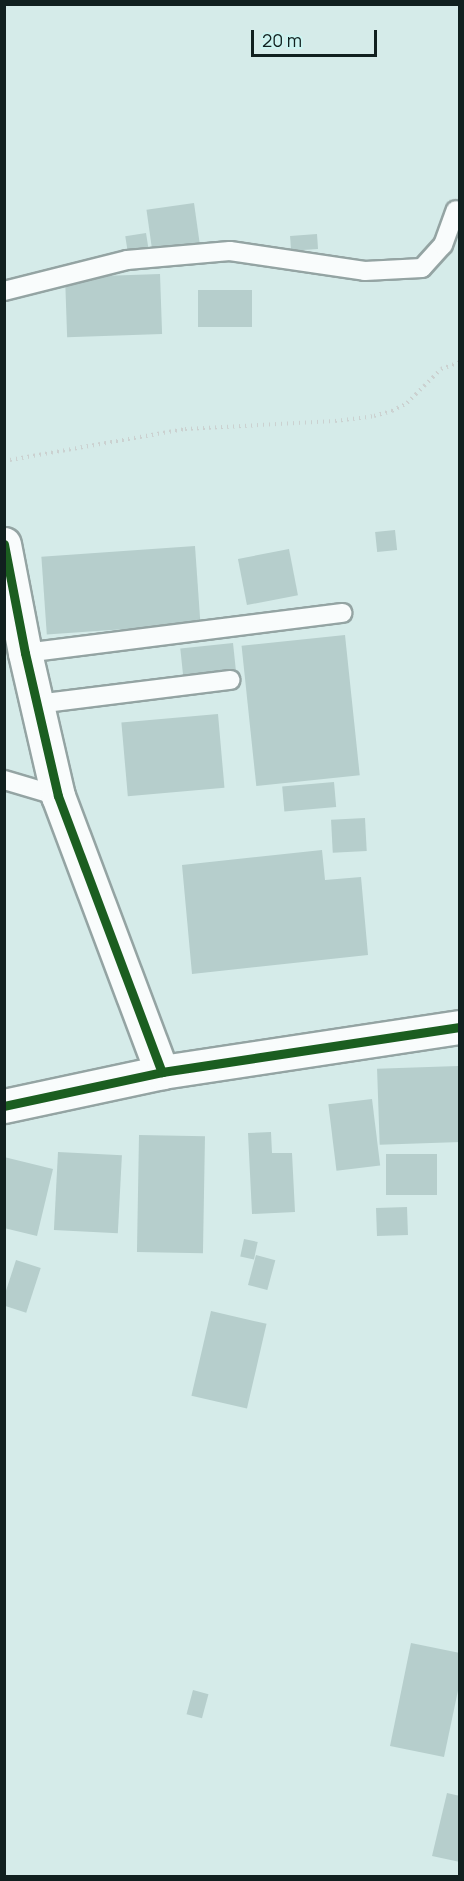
<!DOCTYPE html>
<style>
body{margin:0}
#map{position:relative;width:464px;height:1881px;overflow:hidden;background:#d5ebe9;font-family:Manrope,sans-serif}
div>[style]{position:absolute}
.building>*{inset:0;background:#b6cecc;transform-origin:0 0}
.path>*{height:4px;margin-top:-2px;transform-origin:0;background:repeating-linear-gradient(90deg,#cbd1d0 0 1.5px,transparent 0 6px)}
.roads{filter:drop-shadow(2px 0 #94a4a3) drop-shadow(-2px 0 #94a4a3) drop-shadow(0 2px #94a4a3) drop-shadow(0 -2px #94a4a3)}
.lane>*{height:18px;margin:-9px;padding:0 9px;transform-origin:9px;border-radius:9px;background:#f9fcfc}
.street>*{height:33px;margin:-16.5px;padding:0 16.5px;transform-origin:16.5px;border-radius:16.5px;background:#f9fcfc}
.secondary>*{height:33px;margin:-16.5px;padding:0 16.5px;transform-origin:16.5px;border-radius:16.5px;background:#f9fcfc}
.cycleway>*{height:9px;margin:-4.5px;padding:0 4.5px;transform-origin:4.5px;border-radius:4.5px;background:#1b5e20}
span{translate:-50% -50%;white-space:nowrap;text-align:center;line-height:1.15;-webkit-text-stroke:6px #ccf4f1;paint-order:stroke}
.frame{position:absolute;inset:0;border:6px solid #11201f;pointer-events:none}
.scale{position:absolute;left:251px;top:30px;width:126px;height:27px;box-sizing:border-box;border:3px solid #11201f;border-top:0;padding-left:8px;font-size:18px;line-height:21px;white-space:nowrap;color:#11201f;-webkit-text-stroke:4px #ccf4f1;paint-order:stroke}
</style>
<div id="map">
<div class="building">
<div style="left:194px;top:203px;width:42px;height:48px;rotate:82deg"></div>
<div style="left:146px;top:233px;width:19px;height:21px;rotate:81deg"></div>
<div style="left:317px;top:234px;width:15px;height:27px;rotate:86deg"></div>
<div style="left:160px;top:274px;width:60px;height:95px;rotate:88deg"></div>
<div style="left:252px;top:290px;width:37px;height:54px;rotate:90deg"></div>
<div style="left:395px;top:530px;width:20px;height:20px;rotate:84deg"></div>
<div style="left:195px;top:546px;width:78px;height:154px;rotate:86deg"></div>
<div style="left:289px;top:549px;width:47px;height:52px;rotate:79deg"></div>
<div style="left:345px;top:635px;width:141px;height:104px;rotate:84deg"></div>
<div style="left:233px;top:643px;width:31px;height:53px;rotate:84deg"></div>
<div style="left:218px;top:714px;width:74px;height:97px;rotate:85deg"></div>
<div style="left:334px;top:782px;width:25px;height:52px;rotate:85deg"></div>
<div style="left:365px;top:818px;width:33px;height:34px;rotate:87deg"></div>
<div style="clip-path:polygon(322px 850px,325px 880px,361px 877px,368px 955px,192px 974px,182px 865px)"></div>
<div style="left:458px;top:1066px;width:76px;height:81px;rotate:88deg"></div>
<div style="left:372px;top:1099px;width:67px;height:44px;rotate:83deg"></div>
<div style="clip-path:polygon(271px 1132px,272px 1153px,292px 1153px,295px 1212px,252px 1214px,248px 1133px)"></div>
<div style="left:139px;top:1135px;width:66px;height:117px;rotate:1deg"></div>
<div style="left:58px;top:1152px;width:64px;height:78px;rotate:3deg"></div>
<div style="left:386px;top:1154px;width:51px;height:41px"></div>
<div style="clip-path:polygon(4px 1157px,53px 1169px,37px 1236px,4px 1228px)"></div>
<div style="left:407px;top:1207px;width:28px;height:31px;rotate:88deg"></div>
<div style="left:244px;top:1239px;width:14px;height:18px;rotate:12deg"></div>
<div style="left:256px;top:1255px;width:20px;height:31px;rotate:15deg"></div>
<div style="left:16px;top:1260px;width:26px;height:47px;rotate:18deg"></div>
<div style="left:211px;top:1311px;width:57px;height:87px;rotate:13deg"></div>
<div style="clip-path:polygon(411px 1643px,460px 1653px,460px 1681px,444px 1757px,390px 1746px)"></div>
<div style="left:193px;top:1690px;width:16px;height:25px;rotate:15deg"></div>
<div style="clip-path:polygon(447px 1793px,460px 1796px,460px 1862px,432px 1856px)"></div>
</div>
<div class="path">
<div style="left:4px;top:461px;width:184px;rotate:-10deg"></div>
<div style="left:185px;top:429px;width:150px;rotate:-3.1deg"></div>
<div style="left:335px;top:421px;width:39px;rotate:-7deg"></div>
<div style="left:374px;top:416px;width:19px;rotate:-16deg"></div>
<div style="left:392px;top:411px;width:17px;rotate:-28deg"></div>
<div style="left:407px;top:403px;width:48px;rotate:-45deg"></div>
<div style="left:441px;top:369px;width:20px;rotate:-20deg"></div>
</div>
<div class="roads">
<div class="lane">
<div style="left:4px;top:291px;width:127px;rotate:-14.1deg"></div>
<div style="left:127px;top:260px;width:103px;rotate:-5deg"></div>
<div style="left:230px;top:251px;width:136px;rotate:8.4deg"></div>
<div style="left:365px;top:271px;width:57px;rotate:-3deg"></div>
<div style="left:422px;top:268px;width:31px;rotate:-48deg"></div>
<div style="left:443px;top:245px;width:37px;rotate:-70deg"></div>
<div style="left:25px;top:653px;width:320px;rotate:-7.2deg"></div>
<div style="left:37px;top:704px;width:195px;rotate:-7.1deg"></div>
<div style="left:4px;top:780px;width:56px;rotate:16.5deg"></div>
</div>
<div class="street">
<div style="left:4px;top:1106px;width:162px;rotate:-12.1deg"></div>
</div>
<div class="secondary">
<div style="left:4px;top:544px;width:111px;rotate:79.1deg"></div>
<div style="left:25px;top:653px;width:147px;rotate:77deg"></div>
<div style="left:58px;top:796px;width:295px;rotate:69.4deg"></div>
<div style="left:162px;top:1072px;width:301px;rotate:-8.6deg"></div>
</div>
</div>
<div class="cycleway">
<div style="left:4px;top:544px;width:111px;rotate:79.1deg"></div>
<div style="left:25px;top:653px;width:147px;rotate:77deg"></div>
<div style="left:58px;top:796px;width:295px;rotate:69.4deg"></div>
<div style="left:4px;top:1106px;width:162px;rotate:-12.1deg"></div>
<div style="left:162px;top:1072px;width:301px;rotate:-8.6deg"></div>
</div>
<div class="frame"></div>
<div class="scale">20 m</div>
</div>
